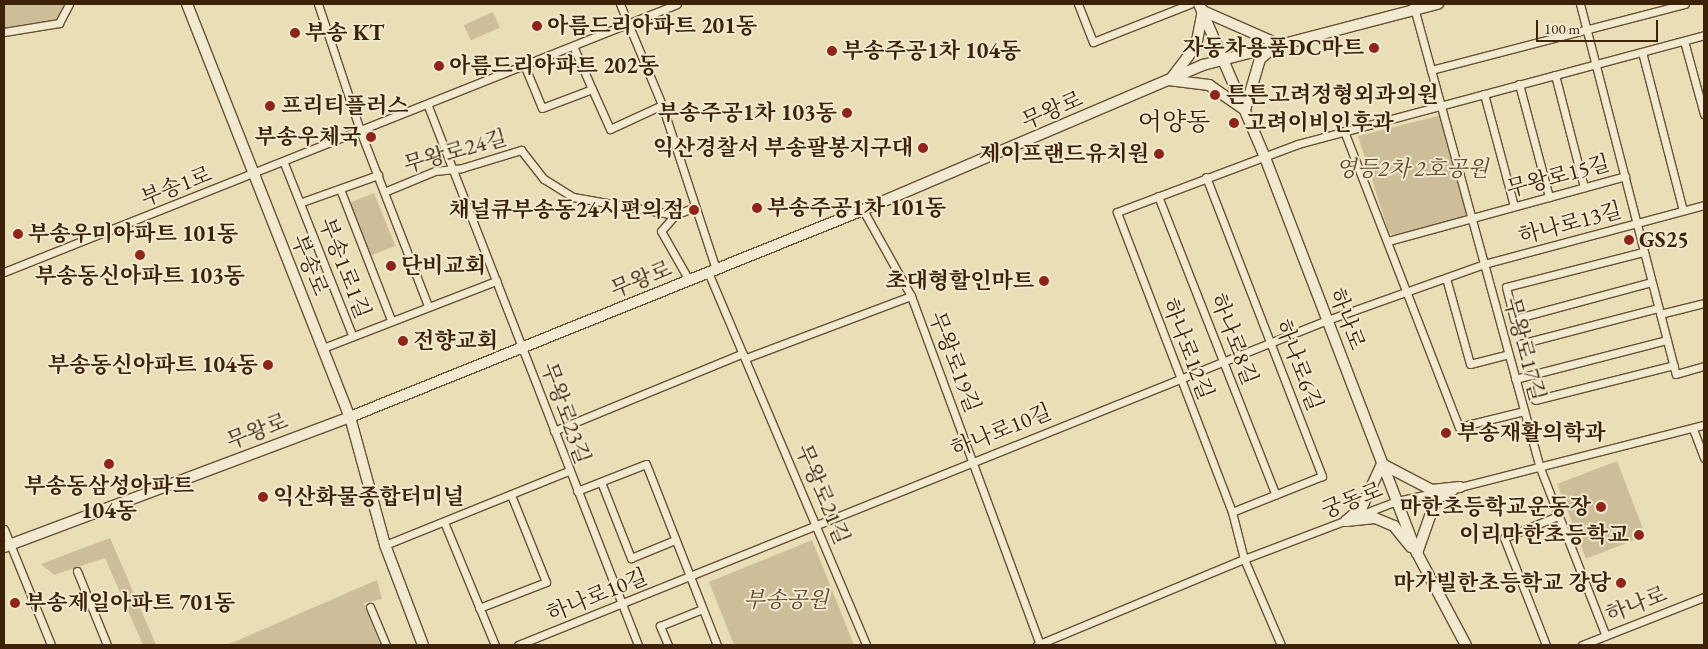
<!DOCTYPE html>
<meta charset="utf-8">
<style>
body{margin:0}
#map{position:relative;width:1708px;height:649px;overflow:hidden;background:#eadeb6;font-family:"EB Garamond","Noto Serif KR",serif}
div>[style]{position:absolute}
.green>*{inset:0;background:#cdbe99;transform-origin:0 0}
.roads{filter:drop-shadow(1px 0 #685034) drop-shadow(-1px 0 #685034) drop-shadow(0 1px #685034) drop-shadow(0 -1px #685034)}
.street>*{height:7px;margin:-3.5px;padding:0 3.5px;transform-origin:3.5px;border-radius:3.5px;background:#f1ead0}
.secondary>*{height:10px;margin:-5px;padding:0 5px;transform-origin:5px;border-radius:5px;background:#f1ead0}
.dots>*{width:14px;height:14px;translate:-50% -50%;box-sizing:border-box;border:2px solid #f1ead0;border-radius:50%}
span{translate:-50% -50%;white-space:nowrap;text-align:center;line-height:1.15;-webkit-text-stroke:4px #f1ead0;paint-order:stroke}
.poi-label{font-size:22px;color:#3d2109;font-weight:700}
.left{translate:0 -50%;text-align:left}
.right{translate:-100% -50%;text-align:right}
.street-label{font-size:22px;color:#3d2109}
.park-label{font-size:22px;color:#61482d;font-style:italic}
.quarter-label{font-size:25px;color:#3d2109}
.frame{position:absolute;inset:0;border:5px solid #3d2109;pointer-events:none}
.scale{position:absolute;left:1536px;top:20px;width:122px;height:22px;box-sizing:border-box;border:2px solid #3d2109;border-top:0;padding-left:6px;font-size:15px;line-height:18px;white-space:nowrap;color:#3d2109;-webkit-text-stroke:4px #f1ead0;paint-order:stroke}
</style>
<div id="map">
<div class="green">
<div style="clip-path:polygon(4px 4px,64px 4px,56px 20px,4px 28px)"></div>
<div style="left:493px;top:12px;width:17px;height:32px;rotate:66deg"></div>
<div style="clip-path:polygon(1442px 115px,1468px 216px,1396px 236px,1389px 233px,1358px 136px)"></div>
<div style="left:374px;top:193px;width:57px;height:26px;rotate:68deg"></div>
<div style="left:1617px;top:461px;width:80px;height:64px;rotate:69deg"></div>
<div style="clip-path:polygon(110px 538px,156px 645px,143px 645px,105px 558px,54px 575px,41px 564px)"></div>
<div style="clip-path:polygon(812px 540px,854px 645px,734px 645px,709px 582px)"></div>
<div style="clip-path:polygon(377px 580px,382px 599px,364px 603px,380px 645px,227px 645px)"></div>
</div>
<div class="roads">
<div class="street">
<div style="left:318px;top:4px;width:136px;rotate:71.6deg"></div>
<div style="left:361px;top:133px;width:186px;rotate:68.8deg"></div>
<div style="left:620px;top:4px;width:109px;rotate:67.4deg"></div>
<div style="left:662px;top:105px;width:173px;rotate:71.8deg"></div>
<div style="left:1078px;top:4px;width:41px;rotate:68.5deg"></div>
<div style="left:1093px;top:42px;width:104px;rotate:-21.4deg"></div>
<div style="left:1413px;top:4px;width:481px;rotate:74.7deg"></div>
<div style="left:1540px;top:468px;width:180px;rotate:68.6deg"></div>
<div style="left:1580px;top:4px;width:382px;rotate:75.5deg"></div>
<div style="left:1676px;top:374px;width:29px;rotate:-16deg"></div>
<div style="left:4px;top:32px;width:56px;rotate:-9.3deg"></div>
<div style="left:59px;top:23px;width:21px;rotate:-62deg"></div>
<div style="left:1684px;top:41px;width:76px;rotate:74.7deg"></div>
<div style="left:1642px;top:52px;width:163px;rotate:75.5deg"></div>
<div style="left:525px;top:67px;width:44px;rotate:67.5deg"></div>
<div style="left:542px;top:108px;width:53px;rotate:-20.8deg"></div>
<div style="left:592px;top:89px;width:45px;rotate:-113.7deg"></div>
<div style="left:1431px;top:70px;width:262px;rotate:-14.6deg"></div>
<div style="left:1555px;top:75px;width:116px;rotate:75.5deg"></div>
<div style="left:1519px;top:84px;width:117px;rotate:75.1deg"></div>
<div style="left:592px;top:89px;width:44px;rotate:65.8deg"></div>
<div style="left:610px;top:129px;width:57px;rotate:-24.8deg"></div>
<div style="left:1484px;top:94px;width:116px;rotate:75deg"></div>
<div style="left:428px;top:106px;width:578px;rotate:68.71deg"></div>
<div style="left:1344px;top:131px;width:318px;rotate:68.8deg"></div>
<div style="left:1459px;top:427px;width:67px;rotate:-13.8deg"></div>
<div style="left:284px;top:163px;width:185px;rotate:68.4deg"></div>
<div style="left:1206px;top:177px;width:321px;rotate:68.8deg"></div>
<div style="left:1322px;top:476px;width:97px;rotate:158.2deg"></div>
<div style="left:340px;top:189px;width:141px;rotate:68.7deg"></div>
<div style="left:384px;top:192px;width:55px;rotate:-22.4deg"></div>
<div style="left:435px;top:171px;width:27px;rotate:-6deg"></div>
<div style="left:462px;top:168px;width:62px;rotate:-17deg"></div>
<div style="left:521px;top:150px;width:37px;rotate:52deg"></div>
<div style="left:544px;top:179px;width:34px;rotate:32deg"></div>
<div style="left:573px;top:197px;width:104px;rotate:10deg"></div>
<div style="left:675px;top:215px;width:22px;rotate:-22deg"></div>
<div style="left:1158px;top:196px;width:321px;rotate:68.5deg"></div>
<div style="left:302px;top:202px;width:81px;rotate:-19.6deg"></div>
<div style="left:863px;top:210px;width:98px;rotate:60.8deg"></div>
<div style="left:911px;top:296px;width:372px;rotate:69.7deg"></div>
<div style="left:675px;top:215px;width:21px;rotate:131deg"></div>
<div style="left:661px;top:231px;width:56px;rotate:60.3deg"></div>
<div style="left:1388px;top:241px;width:246px;rotate:-15.3deg"></div>
<div style="left:1643px;top:252px;width:141px;rotate:165.7deg"></div>
<div style="left:1506px;top:287px;width:33px;rotate:76deg"></div>
<div style="left:1514px;top:319px;width:142px;rotate:-15.1deg"></div>
<div style="left:4px;top:272px;width:724px;rotate:-21.71deg"></div>
<div style="left:708px;top:272px;width:405px;rotate:67deg"></div>
<div style="left:1446px;top:278px;width:89px;rotate:74.4deg"></div>
<div style="left:1470px;top:364px;width:40px;rotate:-14.4deg"></div>
<div style="left:1660px;top:314px;width:45px;rotate:-14deg"></div>
<div style="left:1520px;top:344px;width:143px;rotate:-14.6deg"></div>
<div style="left:323px;top:348px;width:186px;rotate:-21.2deg"></div>
<div style="left:746px;top:358px;width:176px;rotate:-20.6deg"></div>
<div style="left:1515px;top:379px;width:157px;rotate:-14.4deg"></div>
<div style="left:1535px;top:400px;width:143px;rotate:-14.1deg"></div>
<div style="left:1693px;top:429px;width:31px;rotate:69deg"></div>
<div style="left:554px;top:431px;width:204px;rotate:-22.4deg"></div>
<div style="left:601px;top:482px;width:82px;rotate:68.5deg"></div>
<div style="left:631px;top:558px;width:48px;rotate:-22.2deg"></div>
<div style="left:1456px;top:488px;width:256px;rotate:-14.3deg"></div>
<div style="left:577px;top:491px;width:74px;rotate:-21.4deg"></div>
<div style="left:646px;top:464px;width:194px;rotate:68.6deg"></div>
<div style="left:444px;top:522px;width:133px;rotate:67.5deg"></div>
<div style="left:4px;top:529px;width:125px;rotate:67.9deg"></div>
<div style="left:385px;top:545px;width:197px;rotate:-22deg"></div>
<div style="left:77px;top:571px;width:80px;rotate:67.9deg"></div>
<div style="left:370px;top:607px;width:41px;rotate:67.2deg"></div>
<div style="left:479px;top:608px;width:72px;rotate:-21.2deg"></div>
<div style="left:546px;top:582px;width:94px;rotate:-111.9deg"></div>
<div style="left:518px;top:645px;width:872px;rotate:-21.89deg"></div>
<div style="left:1327px;top:320px;width:167px;rotate:-19.6deg"></div>
<div style="left:1484px;top:264px;width:228px;rotate:-15deg"></div>
<div style="left:668px;top:645px;width:21px;rotate:-113deg"></div>
<div style="left:660px;top:626px;width:45px;rotate:-22deg"></div>
<div style="left:1037px;top:645px;width:224px;rotate:-22.6deg"></div>
<div style="left:1244px;top:559px;width:164px;rotate:-20.8deg"></div>
<div style="left:1397px;top:501px;width:42px;rotate:-12.4deg"></div>
<div style="left:1281px;top:645px;width:94px;rotate:-113.3deg"></div>
<div style="left:1244px;top:559px;width:49px;rotate:-104.3deg"></div>
<div style="left:1232px;top:512px;width:321px;rotate:-111deg"></div>
<div style="left:1117px;top:212px;width:193px;rotate:-20.6deg"></div>
<div style="left:1298px;top:144px;width:420px;rotate:-15deg"></div>
<div style="left:1546px;top:645px;width:115px;rotate:-111.4deg"></div>
<div style="left:1504px;top:538px;width:58px;rotate:-22.2deg"></div>
<div style="left:1582px;top:645px;width:131px;rotate:-21.5deg"></div>
</div>
<div class="secondary">
<div style="left:187px;top:4px;width:444px;rotate:68.5deg"></div>
<div style="left:350px;top:417px;width:133px;rotate:74.7deg"></div>
<div style="left:385px;top:545px;width:107px;rotate:69.2deg"></div>
<div style="left:1199px;top:4px;width:164px;rotate:66.7deg"></div>
<div style="left:1264px;top:155px;width:426px;rotate:69deg"></div>
<div style="left:1417px;top:553px;width:104px;rotate:62deg"></div>
<div style="left:1203px;top:11px;width:82px;rotate:23.7deg"></div>
<div style="left:1278px;top:44px;width:23px;rotate:140deg"></div>
<div style="left:1260px;top:59px;width:53px;rotate:106.4deg"></div>
<div style="left:1245px;top:110px;width:44px;rotate:-145.2deg"></div>
<div style="left:1209px;top:85px;width:39px;rotate:-173deg"></div>
<div style="left:1170px;top:80px;width:43px;rotate:-52.6deg"></div>
<div style="left:1196px;top:46px;width:36px;rotate:-79deg"></div>
<div style="left:1346px;top:521px;width:21px;rotate:-41deg"></div>
<div style="left:1362px;top:507px;width:47px;rotate:-65.1deg"></div>
<div style="left:1382px;top:464px;width:56px;rotate:27.5deg"></div>
<div style="left:1432px;top:490px;width:28px;rotate:-6deg"></div>
<div style="left:1346px;top:521px;width:29px;rotate:-6deg"></div>
<div style="left:1375px;top:518px;width:21px;rotate:23deg"></div>
<div style="left:1394px;top:526px;width:27px;rotate:51deg"></div>
<div style="left:4px;top:547px;width:370px;rotate:-20.6deg"></div>
<div style="left:350px;top:417px;width:553px;rotate:-21.97deg"></div>
<div style="left:863px;top:210px;width:370px;rotate:-23.1deg"></div>
<div style="left:1203px;top:65px;width:243px;rotate:-14.6deg"></div>
<div style="left:1417px;top:553px;width:57px;rotate:-70.6deg"></div>
<div style="left:1436px;top:499px;width:19px;rotate:-28deg"></div>
</div>
</div>
<div class="dots">
<div style="left:537px;top:26px;background:#8f2418"></div>
<div style="left:295px;top:33px;background:#8f2418"></div>
<div style="left:1374px;top:48px;background:#8f2418"></div>
<div style="left:832px;top:51px;background:#8f2418"></div>
<div style="left:439px;top:66px;background:#8f2418"></div>
<div style="left:1215px;top:95px;background:#8f2418"></div>
<div style="left:270px;top:106px;background:#8f2418"></div>
<div style="left:847px;top:113px;background:#8f2418"></div>
<div style="left:1234px;top:123px;background:#8f2418"></div>
<div style="left:371px;top:137px;background:#8f2418"></div>
<div style="left:923px;top:148px;background:#8f2418"></div>
<div style="left:1159px;top:154px;background:#8f2418"></div>
<div style="left:757px;top:208px;background:#8f2418"></div>
<div style="left:694px;top:210px;background:#8f2418"></div>
<div style="left:18px;top:234px;background:#8f2418"></div>
<div style="left:1629px;top:240px;background:#8f2418"></div>
<div style="left:140px;top:255px;background:#8f2418"></div>
<div style="left:391px;top:266px;background:#8f2418"></div>
<div style="left:1044px;top:281px;background:#8f2418"></div>
<div style="left:403px;top:341px;background:#8f2418"></div>
<div style="left:268px;top:365px;background:#8f2418"></div>
<div style="left:1446px;top:433px;background:#8f2418"></div>
<div style="left:109px;top:464px;background:#8f2418"></div>
<div style="left:263px;top:497px;background:#8f2418"></div>
<div style="left:1601px;top:507px;background:#8f2418"></div>
<div style="left:1639px;top:535px;background:#8f2418"></div>
<div style="left:1621px;top:583px;background:#8f2418"></div>
<div style="left:15px;top:603px;background:#8f2418"></div>
</div>
<div class="poi-label">
<span class="left" style="left:547px;top:26px">아름드리아파트 201동</span>
<span class="left" style="left:305px;top:33px">부송 KT</span>
<span class="right" style="left:1364px;top:48px">자동차용품DC마트</span>
<span class="left" style="left:842px;top:51px">부송주공1차 104동</span>
<span class="left" style="left:449px;top:66px">아름드리아파트 202동</span>
<span class="left" style="left:1226px;top:95px">튼튼고려정형외과의원</span>
<span class="left" style="left:281px;top:106px">프리티플러스</span>
<span class="right" style="left:837px;top:113px">부송주공1차 103동</span>
<span class="left" style="left:1245px;top:123px">고려이비인후과</span>
<span class="right" style="left:361px;top:137px">부송우체국</span>
<span class="right" style="left:913px;top:148px">익산경찰서 부송팔봉지구대</span>
<span class="right" style="left:1149px;top:154px">제이프랜드유치원</span>
<span class="left" style="left:767px;top:208px">부송주공1차 101동</span>
<span class="right" style="left:684px;top:210px">채널큐부송동24시편의점</span>
<span class="left" style="left:28px;top:234px">부송우미아파트 101동</span>
<span class="left" style="left:1639px;top:240px">GS25</span>
<span class="left" style="left:401px;top:266px">단비교회</span>
<span style="left:140px;top:276px">부송동신아파트 103동</span>
<span class="right" style="left:1034px;top:281px">초대형할인마트</span>
<span class="left" style="left:413px;top:341px">전향교회</span>
<span class="right" style="left:258px;top:365px">부송동신아파트 104동</span>
<span class="left" style="left:1457px;top:433px">부송재활의학과</span>
<span style="left:109px;top:498px">부송동삼성아파트<br>104동</span>
<span class="left" style="left:273px;top:497px">익산화물종합터미널</span>
<span class="right" style="left:1591px;top:507px">마한초등학교운동장</span>
<span class="right" style="left:1629px;top:535px">이리마한초등학교</span>
<span class="right" style="left:1611px;top:583px">마가빌한초등학교 강당</span>
<span class="left" style="left:25px;top:603px">부송제일아파트 701동</span>
</div>
<div class="street-label">
<span style="left:1052px;top:110px;rotate:-23deg">무왕로</span>
<span style="left:455px;top:151px;rotate:-16deg">무왕로24길</span>
<span style="left:1558px;top:176px;rotate:-15deg">무왕로15길</span>
<span style="left:176px;top:186px;rotate:-21deg">부송1로</span>
<span style="left:1570px;top:223px;rotate:-15deg">하나로13길</span>
<span style="left:310px;top:265px;rotate:68deg">부송로</span>
<span style="left:345px;top:268px;rotate:69deg">부송1로1길</span>
<span style="left:641px;top:279px;rotate:-22deg">무왕로</span>
<span style="left:1347px;top:319px;rotate:69deg">하나로</span>
<span style="left:1234px;top:339px;rotate:69deg">하나로8길</span>
<span style="left:1188px;top:349px;rotate:69deg">하나로12길</span>
<span style="left:1525px;top:349px;rotate:75deg">무왕로17길</span>
<span style="left:955px;top:362px;rotate:69deg">무왕로19길</span>
<span style="left:1299px;top:365px;rotate:69deg">하나로6길</span>
<span style="left:566px;top:413px;rotate:70deg">무왕로23길</span>
<span style="left:1001px;top:430px;rotate:-22deg">하나로10길</span>
<span style="left:257px;top:431px;rotate:-21deg">무왕로</span>
<span style="left:823px;top:494px;rotate:67deg">무왕로21길</span>
<span style="left:1352px;top:500px;rotate:-21deg">궁동로</span>
<span style="left:597px;top:595px;rotate:-22deg">하나로10길</span>
<span style="left:1636px;top:604px;rotate:-21deg">하나로</span>
</div>
<div class="park-label">
<span style="left:1412px;top:169px">영등2차 2호공원</span>
<span style="left:786px;top:600px">부송공원</span>
</div>
<div class="quarter-label">
<span style="left:1174px;top:121px">어양동</span>
</div>
<div class="frame"></div>
<div class="scale">100 m</div>
</div>
